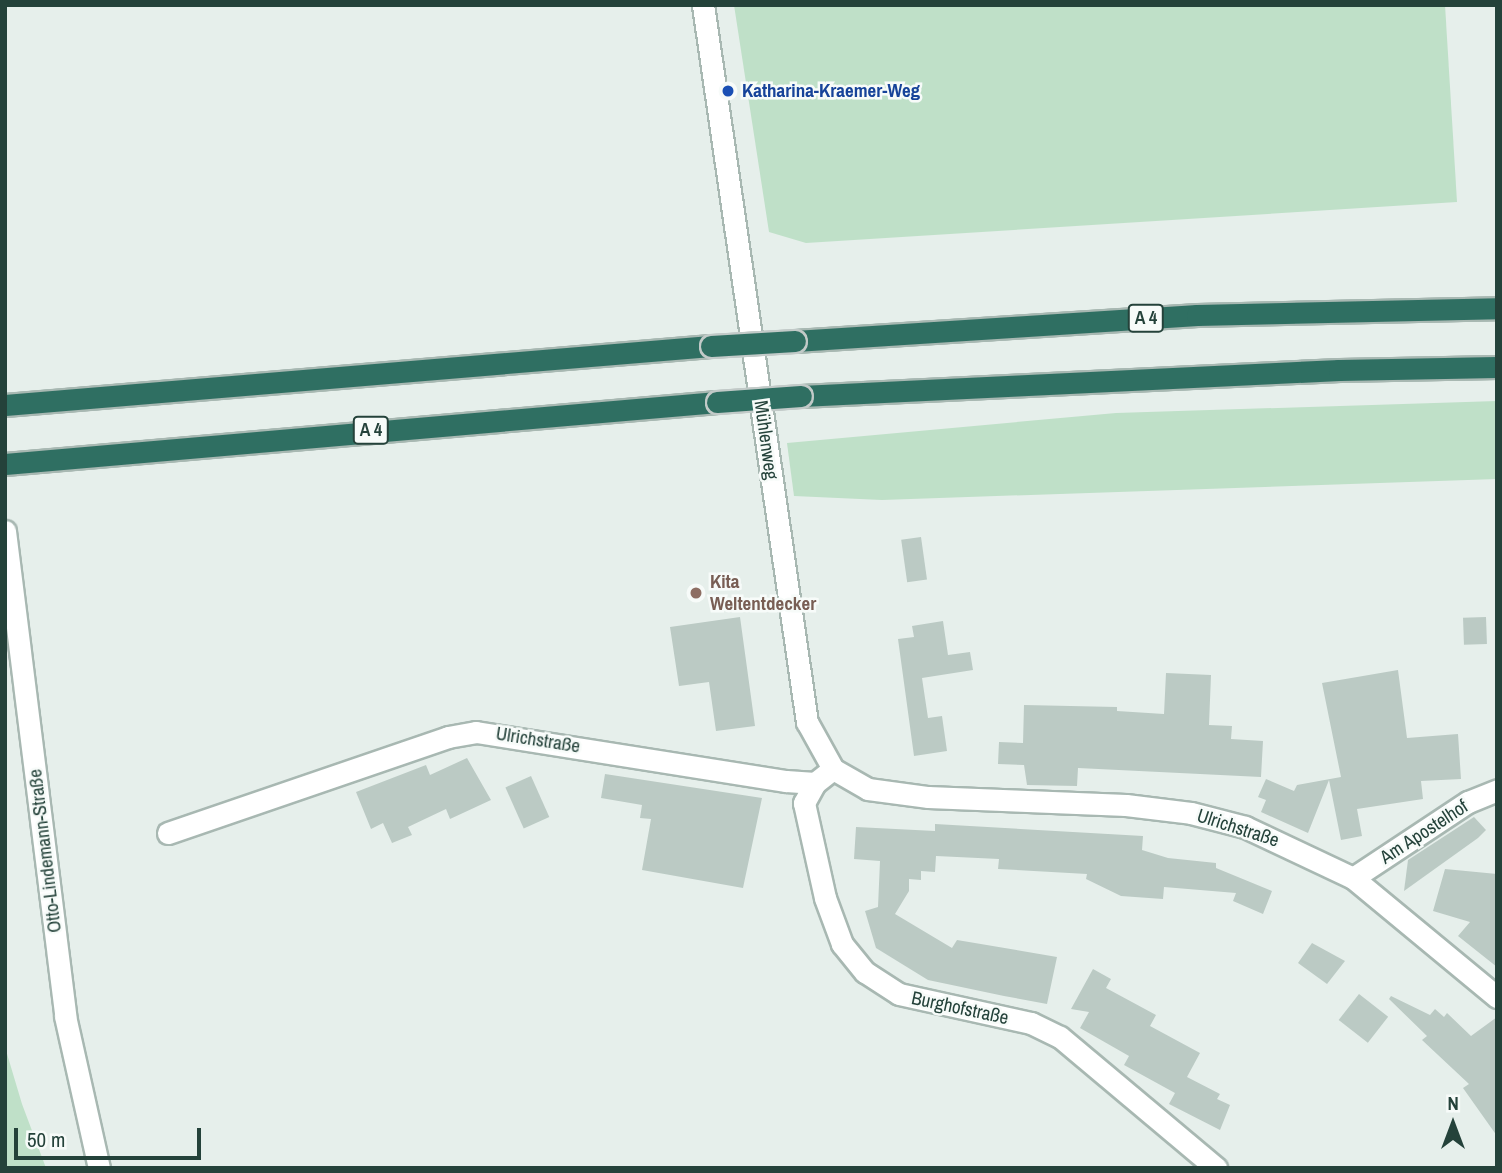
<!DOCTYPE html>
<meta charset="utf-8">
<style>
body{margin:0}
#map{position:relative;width:1502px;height:1173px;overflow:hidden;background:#e6efeb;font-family:"Archivo Narrow",sans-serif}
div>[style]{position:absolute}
.green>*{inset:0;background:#bfe0c8}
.building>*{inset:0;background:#bbcac4;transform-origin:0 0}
.roads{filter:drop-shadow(2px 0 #a8b8b2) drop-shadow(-2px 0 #a8b8b2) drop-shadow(0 2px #a8b8b2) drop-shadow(0 -2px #a8b8b2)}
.minor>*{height:21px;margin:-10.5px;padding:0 10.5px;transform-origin:10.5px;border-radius:10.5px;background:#fff}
.tertiary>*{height:21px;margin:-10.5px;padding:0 10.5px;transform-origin:10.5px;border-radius:10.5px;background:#fff}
.motorway>*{height:21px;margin:-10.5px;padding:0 10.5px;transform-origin:10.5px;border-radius:10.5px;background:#2f6f62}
.bridges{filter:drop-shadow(2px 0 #c2cac8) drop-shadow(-2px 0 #c2cac8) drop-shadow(0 2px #c2cac8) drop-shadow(0 -2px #c2cac8)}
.motorway-bridge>*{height:21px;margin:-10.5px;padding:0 10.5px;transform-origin:10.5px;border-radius:10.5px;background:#2f6f62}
.dots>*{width:19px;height:19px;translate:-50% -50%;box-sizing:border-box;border:4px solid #f7fbf9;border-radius:50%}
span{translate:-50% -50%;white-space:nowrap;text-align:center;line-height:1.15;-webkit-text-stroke:5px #f7fbf9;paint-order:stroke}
.shield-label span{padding:2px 5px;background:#f7fbf9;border:2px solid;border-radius:5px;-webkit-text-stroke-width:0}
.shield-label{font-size:18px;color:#24423a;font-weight:700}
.transit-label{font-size:19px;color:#164399;font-weight:700}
.left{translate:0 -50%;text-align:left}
.street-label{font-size:19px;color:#24423a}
.education-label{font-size:19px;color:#785e54;font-weight:700}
.frame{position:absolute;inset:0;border:7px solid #24423a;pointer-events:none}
.north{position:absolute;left:1418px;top:1089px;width:70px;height:70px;-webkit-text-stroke:5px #f7fbf9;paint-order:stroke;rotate:0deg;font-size:19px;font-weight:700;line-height:28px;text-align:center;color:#24423a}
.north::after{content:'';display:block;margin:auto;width:24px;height:32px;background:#24423a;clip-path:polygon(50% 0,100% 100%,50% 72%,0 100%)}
.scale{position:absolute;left:14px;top:1128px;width:187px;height:32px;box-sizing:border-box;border:4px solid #24423a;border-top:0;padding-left:9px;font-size:21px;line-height:24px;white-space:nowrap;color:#24423a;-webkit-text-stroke:5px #f7fbf9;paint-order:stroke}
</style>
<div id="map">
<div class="green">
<div style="clip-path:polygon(734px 5px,1445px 5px,1457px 202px,806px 243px,769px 232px)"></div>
<div style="clip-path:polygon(1497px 401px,1497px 479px,882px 500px,794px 496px,787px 443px,1116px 413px)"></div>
<div style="clip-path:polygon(5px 1047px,22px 1104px,46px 1168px,5px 1168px)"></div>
</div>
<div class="building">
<div style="left:921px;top:537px;width:43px;height:20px;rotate:82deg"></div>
<div style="clip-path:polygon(740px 617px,755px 726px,716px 731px,709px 682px,679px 686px,670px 627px)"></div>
<div style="left:1486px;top:617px;width:27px;height:23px;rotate:88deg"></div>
<div style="clip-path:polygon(943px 621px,948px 655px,970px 652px,973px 670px,922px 678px,928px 718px,942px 716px,947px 751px,914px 756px,898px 639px,914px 637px,912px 626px)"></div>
<div style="clip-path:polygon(1398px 670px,1407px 738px,1458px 734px,1461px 779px,1421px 781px,1423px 799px,1357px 809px,1362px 836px,1341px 840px,1329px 780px,1308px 833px,1261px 812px,1266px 800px,1258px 797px,1266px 779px,1294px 791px,1297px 785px,1341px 777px,1322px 683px)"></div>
<div style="clip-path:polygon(1166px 673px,1211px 675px,1209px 725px,1232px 726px,1231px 739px,1263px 741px,1261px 777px,1078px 768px,1077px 786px,1027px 785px,1024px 765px,998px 764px,999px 742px,1023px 743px,1024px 705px,1117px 707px,1117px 711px,1164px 714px)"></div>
<div style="clip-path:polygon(467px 758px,491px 800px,450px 819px,446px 809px,408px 827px,412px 835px,392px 843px,383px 823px,371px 829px,356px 792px,426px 765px,430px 775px)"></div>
<div style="clip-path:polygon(605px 774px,762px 798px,743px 888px,642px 870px,651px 819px,640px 818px,642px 805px,601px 798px)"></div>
<div style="left:531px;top:776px;width:45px;height:28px;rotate:66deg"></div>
<div style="clip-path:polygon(1474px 817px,1486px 830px,1478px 838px,1404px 891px,1408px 860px)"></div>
<div style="clip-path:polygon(935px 824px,1143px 836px,1142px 850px,1168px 858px,1216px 863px,1216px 868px,1272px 891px,1263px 914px,1233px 901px,1236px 893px,1164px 887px,1163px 899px,1121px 896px,1086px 879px,1087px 874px,998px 869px,999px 859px,936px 856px,935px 872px,921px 871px,921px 880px,909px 879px,909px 891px,895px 914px,952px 948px,957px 940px,1057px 957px,1047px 1004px,1004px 996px,928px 980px,876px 948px,865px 911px,878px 907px,880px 861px,854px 859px,856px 827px,935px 831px)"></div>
<div style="clip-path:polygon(1445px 869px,1497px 874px,1497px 967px,1458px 936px,1470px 922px,1433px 911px)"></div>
<div style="clip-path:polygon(1312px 943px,1345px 961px,1327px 984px,1298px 963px)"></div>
<div style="clip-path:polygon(1093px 969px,1111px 979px,1106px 988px,1156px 1015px,1150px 1026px,1200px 1053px,1187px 1077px,1220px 1094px,1217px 1099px,1230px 1105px,1220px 1130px,1169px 1104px,1175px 1093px,1124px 1065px,1129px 1056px,1080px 1028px,1089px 1012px,1071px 1009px)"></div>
<div style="left:1359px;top:994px;width:37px;height:33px;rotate:38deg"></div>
<div style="clip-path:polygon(1391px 996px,1430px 1015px,1435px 1009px,1444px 1017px,1447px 1013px,1471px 1036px,1497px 1017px,1497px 1136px,1463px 1088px,1469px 1084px,1422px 1040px,1427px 1036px,1389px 999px)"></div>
</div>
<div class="roads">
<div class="minor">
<div style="left:703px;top:5px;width:725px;rotate:81.75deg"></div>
<div style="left:807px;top:722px;width:54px;rotate:61deg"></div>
<div style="left:833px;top:769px;width:40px;rotate:29.7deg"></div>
<div style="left:868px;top:789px;width:61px;rotate:7.6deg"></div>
<div style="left:928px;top:797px;width:198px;rotate:2.3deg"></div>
<div style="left:1126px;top:805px;width:65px;rotate:7deg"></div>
<div style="left:1191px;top:813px;width:56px;rotate:14.5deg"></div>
<div style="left:1245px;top:827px;width:119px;rotate:25.3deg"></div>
<div style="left:1353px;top:878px;width:187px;rotate:39.6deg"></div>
<div style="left:815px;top:783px;width:23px;rotate:119deg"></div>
<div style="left:804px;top:803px;width:97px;rotate:77.5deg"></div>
<div style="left:825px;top:898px;width:49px;rotate:69.7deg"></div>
<div style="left:842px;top:944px;width:36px;rotate:51deg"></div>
<div style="left:865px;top:972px;width:40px;rotate:32.9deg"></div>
<div style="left:899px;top:994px;width:135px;rotate:12.4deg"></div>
<div style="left:1031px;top:1023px;width:32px;rotate:26deg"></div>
<div style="left:1060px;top:1037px;width:204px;rotate:40deg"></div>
<div style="left:168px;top:833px;width:296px;rotate:-18.9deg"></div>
<div style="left:448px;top:737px;width:28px;rotate:-10deg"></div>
<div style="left:476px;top:732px;width:314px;rotate:9deg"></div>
<div style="left:786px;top:781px;width:29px;rotate:4deg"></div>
<div style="left:815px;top:783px;width:23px;rotate:-38deg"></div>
<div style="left:1353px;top:878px;width:138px;rotate:-33.5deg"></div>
<div style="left:1468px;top:802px;width:31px;rotate:-22deg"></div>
</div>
<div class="tertiary">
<div style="left:5px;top:531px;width:489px;rotate:82.9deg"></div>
<div style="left:65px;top:1016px;width:156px;rotate:77.4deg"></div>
</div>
<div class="motorway">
<div style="left:795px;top:341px;width:403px;rotate:-3.7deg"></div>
<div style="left:1197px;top:315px;width:300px;rotate:-1.3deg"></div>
<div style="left:801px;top:396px;width:539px;rotate:-2.77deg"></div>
<div style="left:1339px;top:370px;width:158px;rotate:-1.1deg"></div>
<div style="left:5px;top:405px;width:708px;rotate:-4.78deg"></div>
<div style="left:5px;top:464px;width:715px;rotate:-4.98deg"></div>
</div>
</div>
<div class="bridges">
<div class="motorway-bridge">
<div style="left:711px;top:346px;width:84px;rotate:-3.4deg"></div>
<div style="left:717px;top:402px;width:84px;rotate:-4.1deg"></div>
</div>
</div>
<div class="dots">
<div style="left:728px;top:91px;background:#1a4fb4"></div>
<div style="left:696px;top:593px;background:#8d6e63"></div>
</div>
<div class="shield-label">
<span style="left:1146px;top:318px">A 4</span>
<span style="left:371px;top:430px">A 4</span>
</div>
<div class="transit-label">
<span class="left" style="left:742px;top:91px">Katharina-Kraemer-Weg</span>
</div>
<div class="street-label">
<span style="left:766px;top:440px;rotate:82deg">Mühlenweg</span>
<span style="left:538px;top:740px;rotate:9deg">Ulrichstraße</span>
<span style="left:1238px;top:828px;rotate:18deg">Ulrichstraße</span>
<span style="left:1424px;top:832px;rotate:-33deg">Am Apostelhof</span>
<span style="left:45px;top:851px;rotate:-97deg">Otto-Lindemann-Straße</span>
<span style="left:960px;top:1008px;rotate:12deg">Burghofstraße</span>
</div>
<div class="education-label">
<span class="left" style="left:710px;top:593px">Kita<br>Weltentdecker</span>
</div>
<div class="frame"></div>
<div class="north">N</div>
<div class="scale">50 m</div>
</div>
